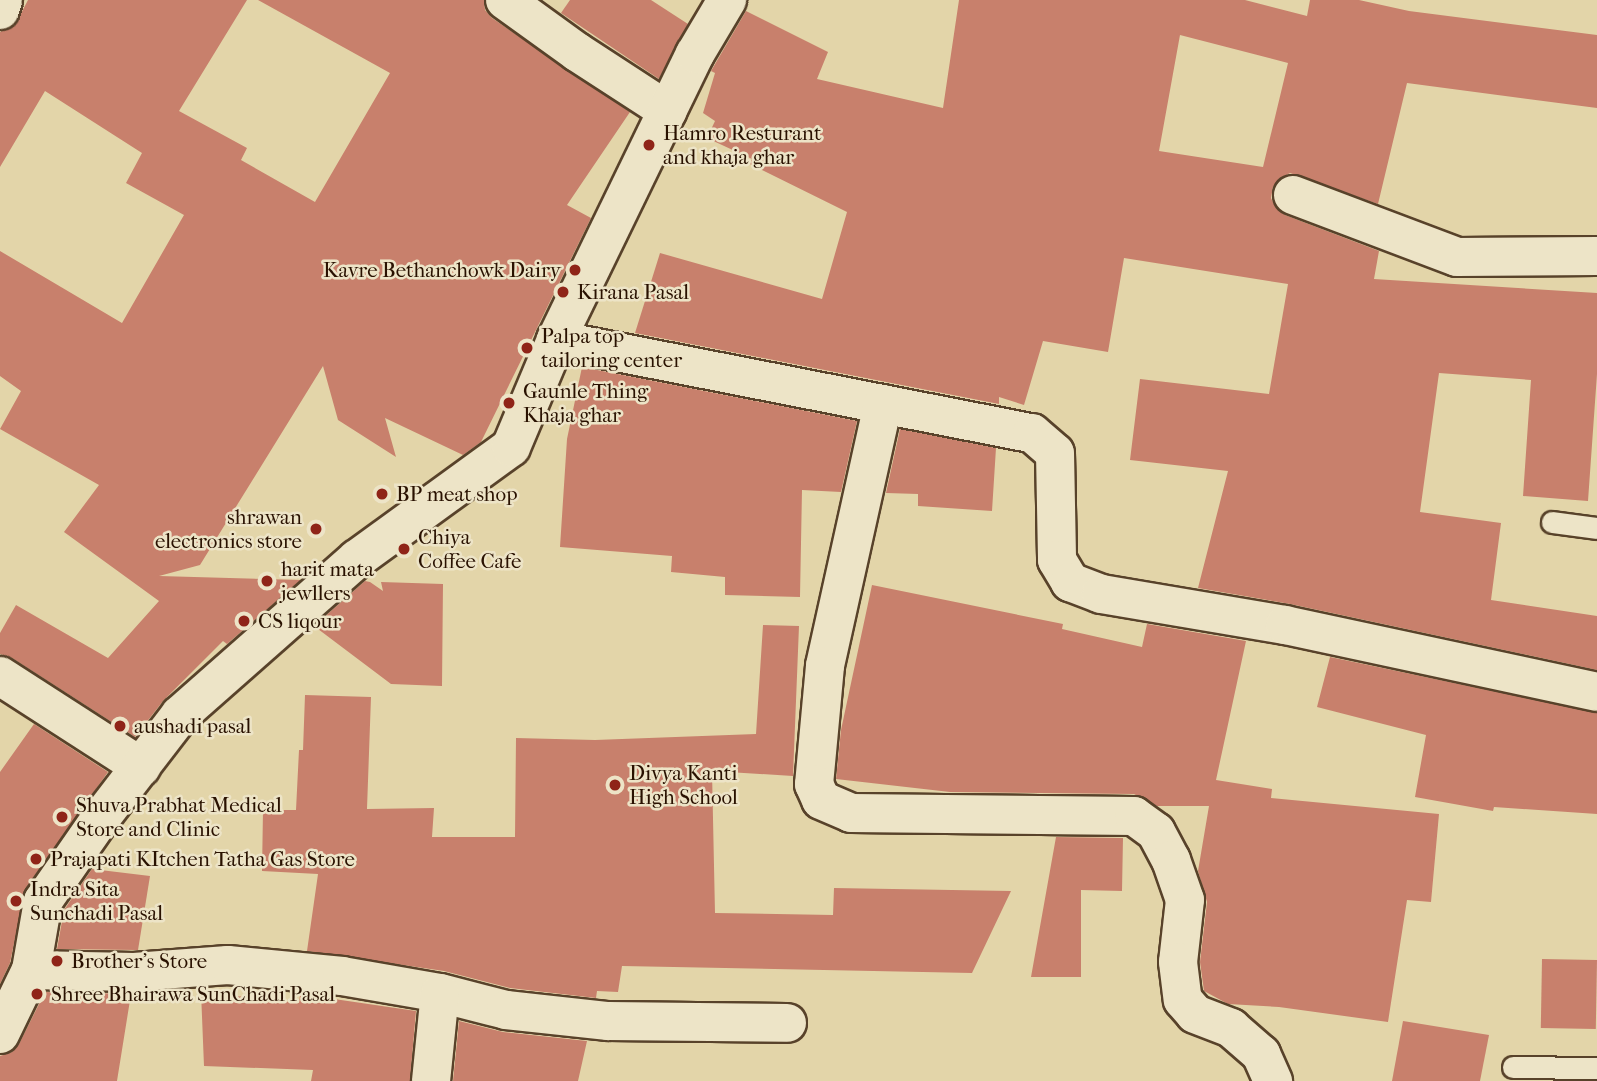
<!DOCTYPE html>
<style>
body{margin:0}
#map{position:relative;width:1597px;height:1081px;overflow:hidden;background:#e3d5a9;font-family:"IM FELL French Canon",serif}
div>[style]{position:absolute}
.building>*{inset:0;background:#c8806c;transform-origin:0 0}
.roads{filter:drop-shadow(2px 0 #58422a) drop-shadow(-2px 0 #58422a) drop-shadow(0 2px #58422a) drop-shadow(0 -2px #58422a)}
.service>*{height:21px;margin:-10.5px;padding:0 10.5px;transform-origin:10.5px;border-radius:10.5px;background:#ede4c7}
.minor>*{height:38px;margin:-19px;padding:0 19px;transform-origin:19px;border-radius:19px;background:#ede4c7}
.dots>*{width:19px;height:19px;translate:-50% -50%;box-sizing:border-box;border:4px solid #ede4c7;border-radius:50%}
span{translate:-50% -50%;white-space:nowrap;text-align:center;line-height:1.15;-webkit-text-stroke:5px #ede4c7;paint-order:stroke}
.poi-label{font-size:21px;color:#291100}
.left{translate:0 -50%;text-align:left}
.right{translate:-100% -50%;text-align:right}
</style>
<div id="map">
<div class="building">
<div style="clip-path:polygon(28px 0,247px 0,179px 111px,247px 148px,241px 160px,315px 202px,390px 73px,258px 0,484px 0,485px 10px,492px 18px,630px 112px,567px 205px,591px 218px,481px 442px,463px 455px,385px 418px,396px 457px,338px 420px,323px 366px,200px 565px,159px 576px,301px 580px,227px 644px,223px 641px,163px 701px,135px 737px,12px 658px,0 654px,0 633px,16px 605px,108px 658px,159px 601px,64px 532px,99px 485px,0 429px,21px 391px,0 376px,0 251px,122px 323px,184px 215px,126px 183px,142px 153px,45px 91px,0 167px,0 32px,15px 25px)"></div>
<div style="clip-path:polygon(570px 0,651px 0,688px 24px,659px 79px,561px 13px)"></div>
<div style="clip-path:polygon(evenodd,959px 0,1245px 0,1307px 16px,1310px 0,1359px 0,1409px 11px,1597px 35px,1597px 108px,1407px 83px,1378px 204px,1290px 173px,1279px 179px,1273px 187px,1271px 198px,1276px 208px,1285px 215px,1379px 251px,1374px 279px,1597px 293px,1597px 374px,1588px 501px,1523px 496px,1531px 380px,1439px 373px,1420px 512px,1501px 523px,1491px 600px,1597px 616px,1597px 670px,1290px 604px,1198px 588px,1228px 471px,1130px 460px,1140px 379px,1269px 394px,1288px 284px,1124px 258px,1108px 352px,1043px 341px,1024px 405px,999px 397px,999px 404px,635px 333px,660px 253px,822px 299px,847px 212px,750px 164px,752px 159px,707px 138px,715px 121px,703px 113px,715px 73px,711px 71px,746px 11px,828px 52px,817px 79px,943px 108px,959px 0,1180px 35px,1288px 63px,1263px 167px,1159px 151px,1180px 35px)"></div>
<div style="clip-path:polygon(582px 367px,857px 421px,841px 492px,802px 490px,800px 597px,725px 595px,725px 577px,671px 572px,672px 556px,560px 547px,567px 439px)"></div>
<div style="clip-path:polygon(900px 429px,996px 448px,992px 511px,918px 506px,918px 494px,886px 493px)"></div>
<div style="clip-path:polygon(365px 581px,370px 582px,383px 591px,381px 582px,443px 584px,442px 686px,391px 684px,314px 626px)"></div>
<div style="clip-path:polygon(872px 585px,1063px 624px,1062px 629px,1142px 647px,1147px 624px,1246px 641px,1216px 780px,1272px 789px,1271px 798px,1439px 814px,1431px 902px,1407px 900px,1388px 1022px,1279px 1007px,1228px 1004px,1204px 991px,1200px 962px,1207px 902px,1198px 871px,1209px 806px,1157px 806px,1134px 794px,950px 792px,836px 779px,841px 730px)"></div>
<div style="clip-path:polygon(763px 625px,799px 626px,793px 776px,712px 771px,715px 913px,833px 915px,834px 888px,1011px 891px,972px 973px,622px 966px,618px 992px,597px 991px,596px 998px,510px 988px,444px 971px,307px 951px,318px 874px,262px 871px,263px 810px,296px 810px,299px 750px,303px 750px,305px 695px,371px 697px,367px 809px,434px 808px,432px 837px,515px 837px,516px 738px,595px 740px,756px 734px)"></div>
<div style="clip-path:polygon(1330px 657px,1597px 713px,1597px 814px,1494px 807px,1493px 811px,1415px 797px,1426px 735px,1317px 707px)"></div>
<div style="clip-path:polygon(34px 724px,108px 772px,25px 889px,10px 963px,0 984px,0 772px)"></div>
<div style="clip-path:polygon(1056px 837px,1123px 838px,1122px 891px,1081px 890px,1081px 977px,1031px 977px)"></div>
<div style="clip-path:polygon(92px 869px,150px 876px,138px 950px,57px 949px,64px 910px)"></div>
<div style="left:1542px;top:959px;width:55px;height:69px;rotate:1deg"></div>
<div style="clip-path:polygon(45px 992px,131px 994px,117px 1081px,0 1081px,0 1056px,12px 1052px,19px 1044px)"></div>
<div style="clip-path:polygon(201px 992px,299px 1003px,300px 994px,416px 1011px,410px 1081px,311px 1081px,313px 1070px,204px 1066px)"></div>
<div style="clip-path:polygon(459px 1021px,503px 1032px,587px 1041px,578px 1081px,453px 1081px)"></div>
<div style="clip-path:polygon(1403px 1021px,1489px 1035px,1480px 1081px,1392px 1081px)"></div>
</div>
<div class="roads">
<div class="service">
<div style="left:1552px;top:522px;width:45px;rotate:7.6deg"></div>
<div style="left:1513px;top:1067px;width:84px;rotate:0.7deg"></div>
</div>
<div class="minor">
<div style="left:505px;top:0;width:89px;rotate:35.8deg"></div>
<div style="left:577px;top:52px;width:108px;rotate:33deg"></div>
<div style="left:0;top:10px;width:10px;rotate:-73deg"></div>
<div style="left:1293px;top:195px;width:175px;rotate:20.7deg"></div>
<div style="left:1457px;top:257px;width:140px;rotate:-0.4deg"></div>
<div style="left:556px;top:340px;width:485px;rotate:11.1deg"></div>
<div style="left:1032px;top:433px;width:30px;rotate:41deg"></div>
<div style="left:1055px;top:453px;width:107px;rotate:88.9deg"></div>
<div style="left:1057px;top:560px;width:26px;rotate:59deg"></div>
<div style="left:1070px;top:582px;width:33px;rotate:21deg"></div>
<div style="left:1101px;top:594px;width:187px;rotate:9.6deg"></div>
<div style="left:1285px;top:625px;width:319px;rotate:12.1deg"></div>
<div style="left:883px;top:404px;width:268px;rotate:102.5deg"></div>
<div style="left:825px;top:666px;width:119px;rotate:95.3deg"></div>
<div style="left:814px;top:784px;width:17px;rotate:66deg"></div>
<div style="left:821px;top:800px;width:33px;rotate:23deg"></div>
<div style="left:851px;top:813px;width:283px;rotate:0.6deg"></div>
<div style="left:1134px;top:816px;width:27px;rotate:36deg"></div>
<div style="left:1156px;top:832px;width:32px;rotate:62deg"></div>
<div style="left:1171px;top:860px;width:42px;rotate:70.7deg"></div>
<div style="left:1185px;top:900px;width:62px;rotate:96.4deg"></div>
<div style="left:1178px;top:962px;width:38px;rotate:83deg"></div>
<div style="left:1183px;top:1000px;width:18px;rotate:49deg"></div>
<div style="left:1195px;top:1014px;width:39px;rotate:21deg"></div>
<div style="left:1231px;top:1028px;width:40px;rotate:41deg"></div>
<div style="left:1261px;top:1054px;width:30px;rotate:66deg"></div>
<div style="left:0;top:676px;width:168px;rotate:32.8deg"></div>
<div style="left:31px;top:970px;width:103px;rotate:1.1deg"></div>
<div style="left:134px;top:972px;width:94px;rotate:-4.3deg"></div>
<div style="left:228px;top:965px;width:115px;rotate:5.5deg"></div>
<div style="left:342px;top:976px;width:99px;rotate:9.8deg"></div>
<div style="left:440px;top:993px;width:68px;rotate:14.4deg"></div>
<div style="left:506px;top:1010px;width:103px;rotate:6.2deg"></div>
<div style="left:608px;top:1021px;width:179px;rotate:0.6deg"></div>
<div style="left:0;top:1034px;width:71px;rotate:-64.2deg"></div>
<div style="left:31px;top:970px;width:70px;rotate:-80.1deg"></div>
<div style="left:43px;top:901px;width:100px;rotate:-55.2deg"></div>
<div style="left:100px;top:819px;width:131px;rotate:-52.4deg"></div>
<div style="left:180px;top:715px;width:236px;rotate:-41.4deg"></div>
<div style="left:357px;top:559px;width:190px;rotate:-36deg"></div>
<div style="left:511px;top:447px;width:116px;rotate:-67.2deg"></div>
<div style="left:556px;top:340px;width:318px;rotate:-64.1deg"></div>
<div style="left:695px;top:54px;width:63px;rotate:-59.3deg"></div>
<div style="left:431px;top:1081px;width:88px;rotate:-84.2deg"></div>
</div>
</div>
<div class="dots">
<div style="left:649px;top:145px;background:#8f2418"></div>
<div style="left:575px;top:270px;background:#8f2418"></div>
<div style="left:563px;top:292px;background:#8f2418"></div>
<div style="left:527px;top:348px;background:#8f2418"></div>
<div style="left:509px;top:403px;background:#8f2418"></div>
<div style="left:382px;top:494px;background:#8f2418"></div>
<div style="left:316px;top:529px;background:#8f2418"></div>
<div style="left:404px;top:549px;background:#8f2418"></div>
<div style="left:267px;top:581px;background:#8f2418"></div>
<div style="left:244px;top:621px;background:#8f2418"></div>
<div style="left:120px;top:726px;background:#8f2418"></div>
<div style="left:615px;top:785px;background:#8f2418"></div>
<div style="left:62px;top:817px;background:#8f2418"></div>
<div style="left:36px;top:859px;background:#8f2418"></div>
<div style="left:16px;top:901px;background:#8f2418"></div>
<div style="left:57px;top:961px;background:#8f2418"></div>
<div style="left:37px;top:994px;background:#8f2418"></div>
</div>
<div class="poi-label">
<span class="left" style="left:663px;top:145px">Hamro Resturant<br>and khaja ghar</span>
<span class="right" style="left:561px;top:270px">Kavre Bethanchowk Dairy</span>
<span class="left" style="left:577px;top:292px">Kirana Pasal</span>
<span class="left" style="left:541px;top:348px">Palpa top<br>tailoring center</span>
<span class="left" style="left:523px;top:403px">Gaunle Thing<br>Khaja ghar</span>
<span class="left" style="left:396px;top:494px">BP meat shop</span>
<span class="right" style="left:302px;top:529px">shrawan<br>electronics store</span>
<span class="left" style="left:418px;top:549px">Chiya<br>Coffee Cafe</span>
<span class="left" style="left:281px;top:581px">harit mata<br>jewllers</span>
<span class="left" style="left:258px;top:621px">CS liqour</span>
<span class="left" style="left:134px;top:726px">aushadi pasal</span>
<span class="left" style="left:629px;top:785px">Divya Kanti<br>High School</span>
<span class="left" style="left:76px;top:817px">Shuva Prabhat Medical<br>Store and Clinic</span>
<span class="left" style="left:50px;top:859px">Prajapati KItchen Tatha Gas Store</span>
<span class="left" style="left:30px;top:901px">Indra Sita<br>Sunchadi Pasal</span>
<span class="left" style="left:71px;top:961px">Brother's Store</span>
<span class="left" style="left:51px;top:994px">Shree Bhairawa SunChadi Pasal</span>
</div>
</div>
